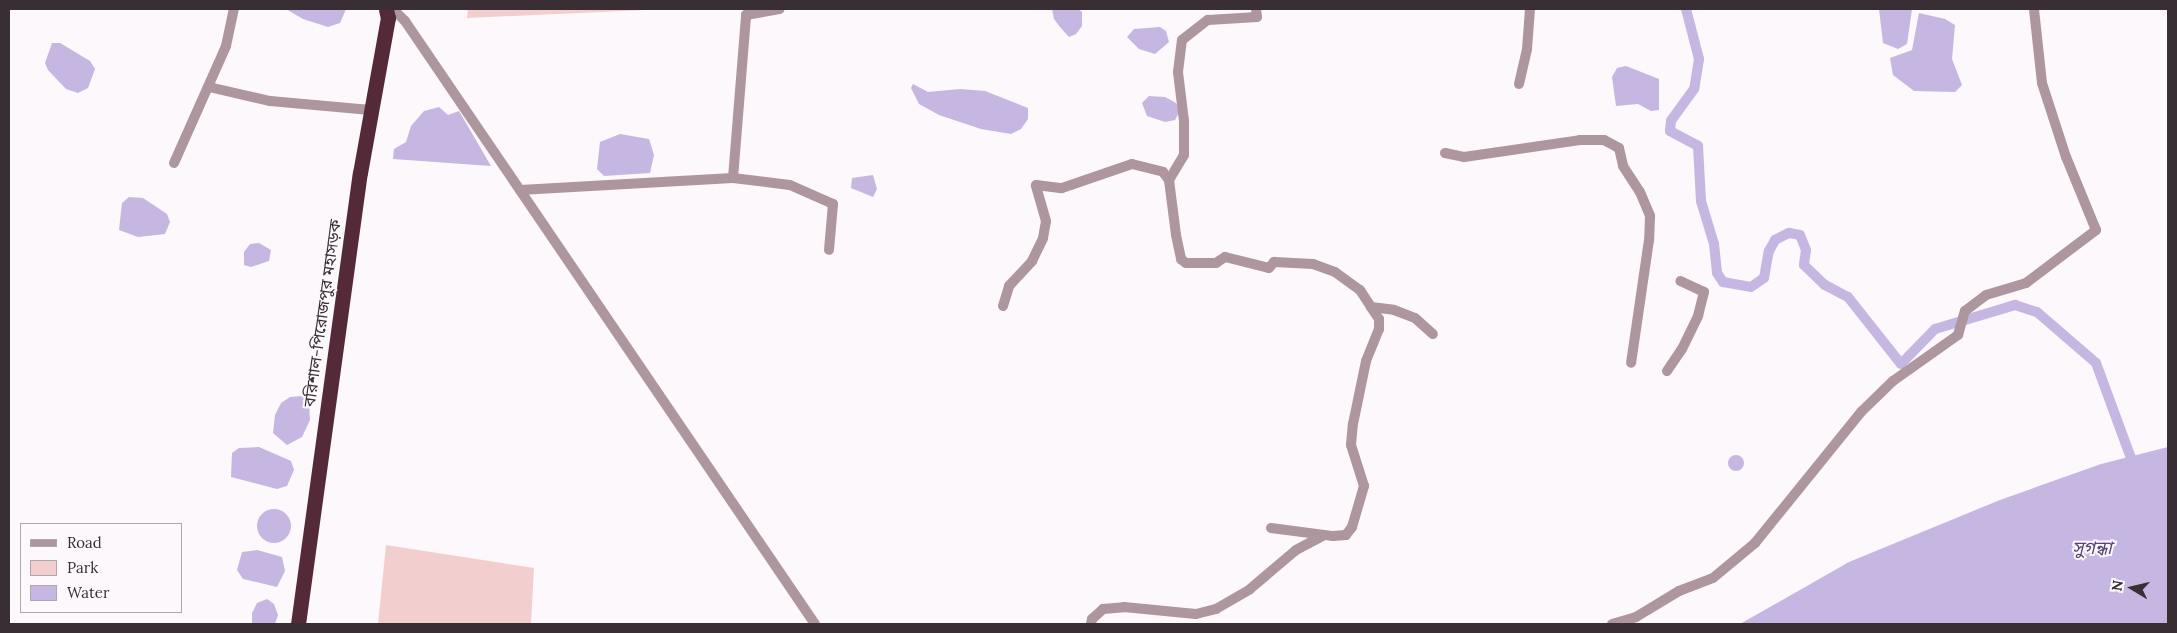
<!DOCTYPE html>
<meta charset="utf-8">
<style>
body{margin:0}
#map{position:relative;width:2177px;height:633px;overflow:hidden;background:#fdf8fb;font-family:Lora,"Noto Sans Bengali",serif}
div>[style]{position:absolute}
.green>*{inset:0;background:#f3cece}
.water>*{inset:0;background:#c6b6e2}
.round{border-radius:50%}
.canal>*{height:10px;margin:-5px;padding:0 5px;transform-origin:5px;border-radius:5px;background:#c6b6e2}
.minor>*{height:10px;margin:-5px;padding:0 5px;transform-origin:5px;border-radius:5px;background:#ad969d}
.highway>*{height:15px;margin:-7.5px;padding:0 7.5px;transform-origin:7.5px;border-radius:7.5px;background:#542a39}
span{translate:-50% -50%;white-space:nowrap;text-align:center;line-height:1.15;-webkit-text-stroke:4px #fdf8fb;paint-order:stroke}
.street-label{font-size:16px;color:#382e34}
.water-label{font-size:18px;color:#58417a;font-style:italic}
.frame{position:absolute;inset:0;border:10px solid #382e34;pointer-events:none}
.legend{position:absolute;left:20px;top:523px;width:162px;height:90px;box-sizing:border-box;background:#fdf8fb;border:1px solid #aea7ab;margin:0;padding:6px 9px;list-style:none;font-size:15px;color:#382e34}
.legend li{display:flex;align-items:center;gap:10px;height:25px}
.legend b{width:25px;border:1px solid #aea7ab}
.north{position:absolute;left:2107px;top:563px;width:50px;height:50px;-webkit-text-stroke:4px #fdf8fb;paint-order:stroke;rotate:279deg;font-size:14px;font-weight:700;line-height:20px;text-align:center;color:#382e34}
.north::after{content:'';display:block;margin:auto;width:18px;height:22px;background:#382e34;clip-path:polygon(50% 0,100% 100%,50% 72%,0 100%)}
</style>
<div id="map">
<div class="green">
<div style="clip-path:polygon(468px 9px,668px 9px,467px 18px)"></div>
<div style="clip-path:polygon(386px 545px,534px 568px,531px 624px,378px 624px)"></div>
</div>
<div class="water">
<div style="clip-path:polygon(286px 9px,346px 9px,340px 23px,328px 27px,303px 19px)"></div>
<div style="clip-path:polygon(1052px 9px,1078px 9px,1082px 12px,1082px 26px,1076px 34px,1069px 37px,1060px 27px,1054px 19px)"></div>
<div style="clip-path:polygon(1879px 9px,1912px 9px,1907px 44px,1898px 49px,1883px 43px)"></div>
<div style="clip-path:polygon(1919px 13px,1945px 19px,1955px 25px,1952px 59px,1962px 85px,1955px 92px,1914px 91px,1893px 75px,1890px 58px,1912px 50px)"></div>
<div style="clip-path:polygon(1160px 27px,1166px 31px,1169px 42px,1155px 54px,1139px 49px,1127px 37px,1134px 29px)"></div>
<div style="clip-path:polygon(52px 43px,60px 43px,90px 61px,95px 69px,88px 88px,78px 93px,66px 89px,48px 70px,45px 63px)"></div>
<div style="clip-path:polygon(1626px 66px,1659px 79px,1659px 110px,1651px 111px,1638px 104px,1616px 106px,1612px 77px,1617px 68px)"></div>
<div style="clip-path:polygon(913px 84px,928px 92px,960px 89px,985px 91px,1028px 108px,1028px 119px,1021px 129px,1011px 134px,981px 129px,939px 115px,919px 104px,911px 88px)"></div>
<div style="clip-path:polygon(1149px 96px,1165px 97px,1176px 103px,1180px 111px,1175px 120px,1165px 122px,1147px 116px,1142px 103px)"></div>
<div style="clip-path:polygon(439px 107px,448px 115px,459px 111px,491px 166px,393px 159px,394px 149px,406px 142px,411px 126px,424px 111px)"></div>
<div style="clip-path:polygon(620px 134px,649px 139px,654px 155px,650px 173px,604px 176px,597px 169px,600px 142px)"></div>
<div style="clip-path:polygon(873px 175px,877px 189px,873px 197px,851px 188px,852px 178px)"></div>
<div style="clip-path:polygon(129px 197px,143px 198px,167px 214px,170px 222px,165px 234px,138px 237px,119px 230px,122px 203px)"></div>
<div style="clip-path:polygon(259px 243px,271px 250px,269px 261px,251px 267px,244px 265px,244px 252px,250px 244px)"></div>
<div style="clip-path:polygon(301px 396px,309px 403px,310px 420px,302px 437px,287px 445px,273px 433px,275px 415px,281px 403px,290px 397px)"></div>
<div style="clip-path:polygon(259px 447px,291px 461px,294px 470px,287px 486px,277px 489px,231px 477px,232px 453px,239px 448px)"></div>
<div style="clip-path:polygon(2168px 447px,2168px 624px,1740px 624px,1849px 562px,2000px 500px,2101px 464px)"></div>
<div class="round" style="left:1728px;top:455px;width:16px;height:16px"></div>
<div class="round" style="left:257px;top:509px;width:34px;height:34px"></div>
<div style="clip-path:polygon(257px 550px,282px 557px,285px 571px,277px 587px,243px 579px,237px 570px,242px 552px)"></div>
<div style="clip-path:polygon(267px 599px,274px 604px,278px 615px,275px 624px,252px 624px,252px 613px,257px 603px)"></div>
</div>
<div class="canal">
<div style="left:1686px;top:9px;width:52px;rotate:75.4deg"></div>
<div style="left:1699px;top:59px;width:30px;rotate:99deg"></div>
<div style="left:1694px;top:89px;width:39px;rotate:126deg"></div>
<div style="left:1671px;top:121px;width:10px;rotate:96deg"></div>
<div style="left:1670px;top:131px;width:32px;rotate:28deg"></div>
<div style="left:1698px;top:146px;width:55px;rotate:86.9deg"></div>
<div style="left:1701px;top:201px;width:45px;rotate:73.2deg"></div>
<div style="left:1714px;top:244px;width:29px;rotate:84deg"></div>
<div style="left:1717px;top:273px;width:11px;rotate:56deg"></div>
<div style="left:1723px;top:282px;width:28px;rotate:10deg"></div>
<div style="left:1751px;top:287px;width:16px;rotate:-35deg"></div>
<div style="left:1764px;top:278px;width:27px;rotate:-80deg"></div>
<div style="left:1769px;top:251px;width:13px;rotate:-61deg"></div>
<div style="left:1775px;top:240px;width:16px;rotate:-27deg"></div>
<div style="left:1789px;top:233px;width:11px;rotate:10deg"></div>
<div style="left:1800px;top:235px;width:16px;rotate:68deg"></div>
<div style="left:1806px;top:250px;width:15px;rotate:98deg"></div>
<div style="left:1804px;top:265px;width:29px;rotate:44deg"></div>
<div style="left:1825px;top:285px;width:26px;rotate:28deg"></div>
<div style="left:1848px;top:297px;width:85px;rotate:51.7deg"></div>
<div style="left:1901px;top:364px;width:49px;rotate:-45.8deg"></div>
<div style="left:1935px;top:329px;width:84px;rotate:-16.7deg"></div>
<div style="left:2015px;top:305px;width:23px;rotate:18deg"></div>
<div style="left:2037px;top:312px;width:78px;rotate:40.8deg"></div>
<div style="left:2096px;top:363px;width:113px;rotate:69.8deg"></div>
</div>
<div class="minor">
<div style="left:393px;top:9px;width:17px;rotate:45deg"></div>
<div style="left:405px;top:21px;width:729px;rotate:55.79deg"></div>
<div style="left:1519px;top:84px;width:36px;rotate:-77deg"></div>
<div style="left:1527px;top:49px;width:40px;rotate:-85.7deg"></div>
<div style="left:209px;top:87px;width:63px;rotate:12.9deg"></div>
<div style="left:270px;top:101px;width:101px;rotate:5.1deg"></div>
<div style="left:1445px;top:153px;width:19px;rotate:12deg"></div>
<div style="left:1464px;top:157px;width:117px;rotate:-8.3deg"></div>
<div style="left:1580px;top:140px;width:24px"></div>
<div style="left:1604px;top:140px;width:17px;rotate:28deg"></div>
<div style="left:1619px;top:148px;width:18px;rotate:77deg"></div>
<div style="left:1623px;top:166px;width:31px;rotate:57deg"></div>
<div style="left:1640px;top:192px;width:26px;rotate:67deg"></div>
<div style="left:1650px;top:216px;width:24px;rotate:92deg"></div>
<div style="left:1649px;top:240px;width:124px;rotate:98.3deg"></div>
<div style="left:174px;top:163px;width:128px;rotate:-66deg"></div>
<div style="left:226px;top:46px;width:38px;rotate:-78deg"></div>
<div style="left:733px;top:178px;width:164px;rotate:-85.4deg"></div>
<div style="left:746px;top:15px;width:34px;rotate:-10deg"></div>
<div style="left:1169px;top:180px;width:29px;rotate:-59deg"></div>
<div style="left:1184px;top:155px;width:34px;rotate:-90deg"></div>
<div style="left:1184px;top:121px;width:49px;rotate:-97deg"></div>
<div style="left:1178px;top:72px;width:32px;rotate:-83deg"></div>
<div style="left:1182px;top:40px;width:33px;rotate:-38deg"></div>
<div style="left:1208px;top:20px;width:49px;rotate:-3.5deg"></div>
<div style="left:1257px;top:17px;width:8px;rotate:-97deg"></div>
<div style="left:520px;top:190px;width:213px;rotate:-3.2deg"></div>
<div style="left:733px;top:178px;width:57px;rotate:7deg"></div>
<div style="left:790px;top:185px;width:47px;rotate:23.8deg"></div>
<div style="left:833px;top:204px;width:46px;rotate:95deg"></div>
<div style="left:1003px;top:306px;width:21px;rotate:-73deg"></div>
<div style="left:1009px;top:286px;width:34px;rotate:-47deg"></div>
<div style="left:1032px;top:261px;width:25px;rotate:-64deg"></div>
<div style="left:1043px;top:238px;width:17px;rotate:-80deg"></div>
<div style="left:1046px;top:221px;width:37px;rotate:-106deg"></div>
<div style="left:1036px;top:185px;width:26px;rotate:7deg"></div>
<div style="left:1062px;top:188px;width:74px;rotate:-18.9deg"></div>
<div style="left:1132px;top:164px;width:32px;rotate:14deg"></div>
<div style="left:1163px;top:172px;width:10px;rotate:53deg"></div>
<div style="left:1169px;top:180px;width:55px;rotate:82.7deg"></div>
<div style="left:1176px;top:235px;width:25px;rotate:78deg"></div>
<div style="left:1181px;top:259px;width:6px;rotate:39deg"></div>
<div style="left:1186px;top:263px;width:30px"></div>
<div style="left:1216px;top:263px;width:11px;rotate:-34deg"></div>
<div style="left:1225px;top:257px;width:45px;rotate:14deg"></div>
<div style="left:1269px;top:268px;width:8px;rotate:-50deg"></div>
<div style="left:1274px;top:262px;width:39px;rotate:3deg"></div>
<div style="left:1313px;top:264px;width:23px;rotate:20deg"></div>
<div style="left:1335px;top:272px;width:31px;rotate:36deg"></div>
<div style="left:1360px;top:290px;width:20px;rotate:57deg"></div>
<div style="left:1371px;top:307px;width:23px;rotate:7deg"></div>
<div style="left:1394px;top:310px;width:22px;rotate:21deg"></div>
<div style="left:1415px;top:318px;width:24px;rotate:42deg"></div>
<div style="left:1667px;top:371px;width:27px;rotate:-56deg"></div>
<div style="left:1682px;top:349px;width:37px;rotate:-64deg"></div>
<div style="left:1698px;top:316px;width:25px;rotate:-76deg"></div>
<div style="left:1704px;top:292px;width:26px;rotate:-155deg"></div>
<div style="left:1271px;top:528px;width:63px;rotate:7.4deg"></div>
<div style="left:1333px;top:536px;width:13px;rotate:-4deg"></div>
<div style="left:1346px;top:535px;width:10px;rotate:-53deg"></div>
<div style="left:1352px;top:527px;width:43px;rotate:-73.7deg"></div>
<div style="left:1364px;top:486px;width:43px;rotate:-107.6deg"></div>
<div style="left:1351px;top:445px;width:21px;rotate:-85deg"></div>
<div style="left:1353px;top:424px;width:64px;rotate:-78.3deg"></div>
<div style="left:1366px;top:361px;width:35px;rotate:-68deg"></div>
<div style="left:1379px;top:329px;width:10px;rotate:-90deg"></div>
<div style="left:1379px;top:319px;width:14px;rotate:-124deg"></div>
<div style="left:1091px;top:624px;width:5px;rotate:-79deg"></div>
<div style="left:1092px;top:619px;width:15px;rotate:-42deg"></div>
<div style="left:1103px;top:609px;width:21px;rotate:-5deg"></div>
<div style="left:1124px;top:607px;width:72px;rotate:5.6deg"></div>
<div style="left:1196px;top:614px;width:21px;rotate:-14deg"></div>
<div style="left:1216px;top:609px;width:39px;rotate:-30deg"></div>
<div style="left:1250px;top:589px;width:60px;rotate:-40.3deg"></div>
<div style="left:1296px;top:550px;width:32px;rotate:-28deg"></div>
<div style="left:1612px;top:624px;width:25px;rotate:-16deg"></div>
<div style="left:1636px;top:617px;width:50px;rotate:-31.2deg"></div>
<div style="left:1679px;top:591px;width:36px;rotate:-21deg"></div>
<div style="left:1713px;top:578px;width:55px;rotate:-39.8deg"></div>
<div style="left:1755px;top:543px;width:169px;rotate:-51deg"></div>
<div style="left:1861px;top:412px;width:45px;rotate:-44.1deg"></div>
<div style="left:1893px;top:381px;width:80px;rotate:-35.3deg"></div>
<div style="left:1958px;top:335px;width:25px;rotate:-74deg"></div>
<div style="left:1965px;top:311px;width:26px;rotate:-37deg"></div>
<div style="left:1986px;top:295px;width:42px;rotate:-16.7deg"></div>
<div style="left:2026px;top:283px;width:88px;rotate:-37.1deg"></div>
<div style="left:2096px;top:230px;width:79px;rotate:-112.3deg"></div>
<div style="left:2066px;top:157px;width:78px;rotate:-108deg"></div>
<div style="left:2042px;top:83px;width:74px;rotate:-96.2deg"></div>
</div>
<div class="highway">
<div style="left:298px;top:624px;width:455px;rotate:-82.2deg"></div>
<div style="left:360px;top:173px;width:158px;rotate:-79.8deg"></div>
<div style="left:388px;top:18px;width:9px;rotate:-103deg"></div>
</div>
<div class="street-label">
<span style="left:322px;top:313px;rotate:-82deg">বরিশাল-পিরোজপুর মহাসড়ক</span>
</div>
<div class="water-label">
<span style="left:2092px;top:548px">সুগন্ধা</span>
</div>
<div class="frame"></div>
<ul class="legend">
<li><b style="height:6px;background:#ad969d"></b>Road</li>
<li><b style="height:14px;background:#f3cece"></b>Park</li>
<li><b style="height:14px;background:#c6b6e2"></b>Water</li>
</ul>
<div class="north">N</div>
</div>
